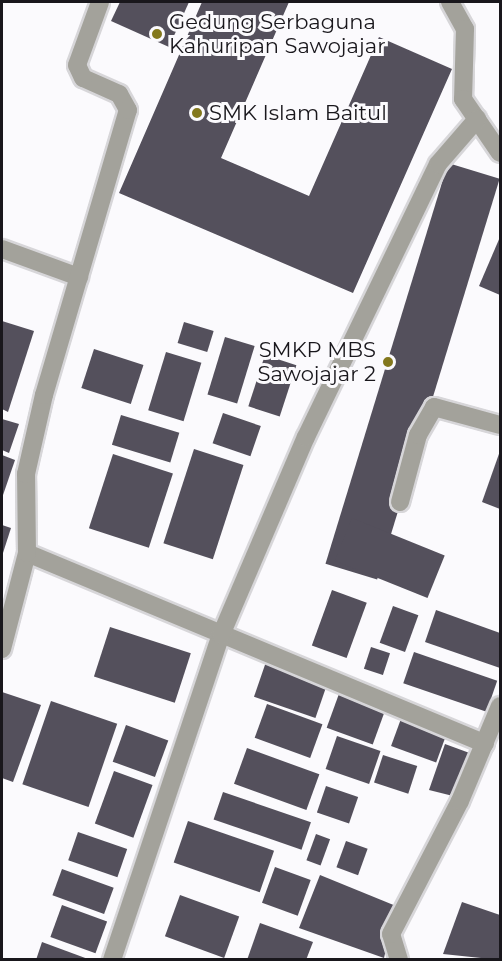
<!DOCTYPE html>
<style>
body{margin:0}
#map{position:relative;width:502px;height:961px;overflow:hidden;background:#fbfafd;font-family:Montserrat,sans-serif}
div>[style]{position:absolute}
.building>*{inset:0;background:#54505c;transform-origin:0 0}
.roads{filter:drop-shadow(2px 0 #d7d6d9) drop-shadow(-2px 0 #d7d6d9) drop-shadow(0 2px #d7d6d9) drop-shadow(0 -2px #d7d6d9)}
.lane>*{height:18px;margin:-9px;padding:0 9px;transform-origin:9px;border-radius:9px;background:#a3a29b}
.street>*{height:18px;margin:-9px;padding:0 9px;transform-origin:9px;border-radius:9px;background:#a3a29b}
.dots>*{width:16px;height:16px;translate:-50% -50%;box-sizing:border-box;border:3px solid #fbfafd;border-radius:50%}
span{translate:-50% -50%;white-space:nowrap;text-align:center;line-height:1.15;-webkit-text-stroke:6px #fbfafd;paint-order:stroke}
.poi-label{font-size:21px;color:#19171c}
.left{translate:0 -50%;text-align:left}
.right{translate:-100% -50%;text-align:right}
.frame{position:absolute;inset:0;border:3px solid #19171c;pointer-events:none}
</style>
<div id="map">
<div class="building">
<div style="clip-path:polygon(120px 2px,189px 2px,169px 47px,111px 21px)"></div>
<div style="clip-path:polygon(202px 2px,289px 2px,221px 158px,309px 196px,379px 37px,452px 69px,353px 293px,119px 193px)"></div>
<div style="left:448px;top:163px;width:54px;height:419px;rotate:17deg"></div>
<div style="clip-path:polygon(500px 237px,500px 295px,479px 286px)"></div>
<div style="clip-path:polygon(2px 321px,34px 331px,8px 412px,2px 409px)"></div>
<div style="left:184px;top:322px;width:31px;height:22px;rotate:17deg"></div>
<div style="left:225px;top:337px;width:31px;height:60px;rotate:17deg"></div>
<div style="left:94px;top:349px;width:52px;height:41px;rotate:18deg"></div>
<div style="left:166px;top:352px;width:37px;height:61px;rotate:17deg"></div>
<div style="left:265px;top:355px;width:33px;height:54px;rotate:18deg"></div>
<div style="left:223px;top:413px;width:40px;height:32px;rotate:19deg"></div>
<div style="left:121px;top:415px;width:61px;height:31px;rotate:17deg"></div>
<div style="clip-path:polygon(2px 419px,19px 424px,9px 453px,2px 450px)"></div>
<div style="left:194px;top:449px;width:52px;height:99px;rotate:18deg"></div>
<div style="clip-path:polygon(500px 451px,500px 509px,482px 502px)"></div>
<div style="left:113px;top:454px;width:63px;height:78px;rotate:18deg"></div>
<div style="clip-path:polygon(2px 455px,15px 460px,2px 498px)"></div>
<div style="left:352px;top:518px;width:100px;height:46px;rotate:22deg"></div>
<div style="clip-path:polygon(2px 525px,11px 528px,2px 556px)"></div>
<div style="left:332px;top:590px;width:37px;height:59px;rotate:20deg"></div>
<div style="left:393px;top:606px;width:27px;height:39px;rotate:20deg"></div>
<div style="clip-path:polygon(436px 610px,500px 633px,500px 668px,425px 642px)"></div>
<div style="left:110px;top:627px;width:85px;height:52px;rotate:18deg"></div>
<div style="left:371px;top:647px;width:20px;height:23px;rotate:18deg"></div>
<div style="left:414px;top:652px;width:88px;height:33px;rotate:19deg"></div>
<div style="left:267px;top:659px;width:65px;height:40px;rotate:19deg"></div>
<div style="left:340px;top:691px;width:49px;height:39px;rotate:20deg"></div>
<div style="clip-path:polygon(2px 692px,41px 705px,13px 782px,2px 778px)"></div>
<div style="left:51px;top:701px;width:70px;height:88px;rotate:19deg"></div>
<div style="left:267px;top:704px;width:59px;height:36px;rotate:20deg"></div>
<div style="left:402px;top:716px;width:48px;height:32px;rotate:20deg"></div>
<div style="left:126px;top:725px;width:45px;height:39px;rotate:20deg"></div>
<div style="left:337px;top:736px;width:46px;height:35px;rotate:19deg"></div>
<div style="clip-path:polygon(445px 744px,475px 755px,457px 797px,429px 790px)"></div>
<div style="left:247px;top:748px;width:77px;height:38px;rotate:20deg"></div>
<div style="left:383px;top:755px;width:36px;height:29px;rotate:18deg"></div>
<div style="left:114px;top:771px;width:41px;height:56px;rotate:20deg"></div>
<div style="left:326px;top:786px;width:34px;height:28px;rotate:19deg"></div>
<div style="left:223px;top:792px;width:93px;height:29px;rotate:19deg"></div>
<div style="left:188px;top:821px;width:91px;height:44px;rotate:19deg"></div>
<div style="left:78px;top:832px;width:52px;height:30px;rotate:19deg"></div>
<div style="left:316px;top:834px;width:15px;height:28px;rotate:20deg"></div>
<div style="left:346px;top:841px;width:23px;height:28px;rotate:20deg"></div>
<div style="left:275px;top:867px;width:38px;height:38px;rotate:20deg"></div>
<div style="left:62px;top:869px;width:55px;height:28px;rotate:20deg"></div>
<div style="clip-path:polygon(320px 875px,396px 906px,384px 958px,299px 928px)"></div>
<div style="left:180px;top:895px;width:63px;height:44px;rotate:20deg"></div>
<div style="clip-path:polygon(462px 902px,500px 915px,500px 960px,443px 954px)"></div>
<div style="left:62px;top:905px;width:48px;height:34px;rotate:20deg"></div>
<div style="clip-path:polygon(260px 923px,313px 942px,306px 960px,247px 960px)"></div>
<div style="clip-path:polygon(42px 942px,88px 959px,88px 960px,36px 960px)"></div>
</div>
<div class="roads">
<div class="lane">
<div style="left:450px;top:2px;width:31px;rotate:61deg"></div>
<div style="left:465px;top:29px;width:70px;rotate:91.6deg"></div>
<div style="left:2px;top:249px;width:82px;rotate:20deg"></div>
<div style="left:400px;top:502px;width:69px;rotate:-75deg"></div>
<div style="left:418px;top:435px;width:32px;rotate:-60deg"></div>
<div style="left:434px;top:407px;width:68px;rotate:15.3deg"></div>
</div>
<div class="street">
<div style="left:463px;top:99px;width:65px;rotate:55.6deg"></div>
<div style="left:27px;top:553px;width:496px;rotate:22.6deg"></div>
<div style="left:2px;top:649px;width:99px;rotate:-75.4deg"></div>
<div style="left:27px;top:553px;width:79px;rotate:-90.7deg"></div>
<div style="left:26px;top:474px;width:81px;rotate:-77.2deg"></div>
<div style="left:44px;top:395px;width:297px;rotate:-73.6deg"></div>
<div style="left:128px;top:110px;width:18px;rotate:-119deg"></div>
<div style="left:119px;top:94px;width:39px;rotate:-156deg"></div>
<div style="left:83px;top:78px;width:14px;rotate:-115deg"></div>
<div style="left:77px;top:65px;width:67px;rotate:-69.9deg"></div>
<div style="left:112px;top:960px;width:343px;rotate:-71.5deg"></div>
<div style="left:221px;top:635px;width:215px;rotate:-66.8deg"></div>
<div style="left:306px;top:437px;width:303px;rotate:-64.2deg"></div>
<div style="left:438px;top:164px;width:60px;rotate:-49.1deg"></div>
<div style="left:399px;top:960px;width:27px;rotate:-107deg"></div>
<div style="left:391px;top:934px;width:150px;rotate:-62.6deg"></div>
<div style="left:460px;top:801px;width:103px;rotate:-67.2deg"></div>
</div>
</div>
<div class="dots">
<div style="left:157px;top:34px;background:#83781d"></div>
<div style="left:197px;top:113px;background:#83781d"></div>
<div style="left:388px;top:362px;background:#83781d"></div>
</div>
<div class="poi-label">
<span class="left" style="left:169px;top:34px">Gedung Serbaguna<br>Kahuripan Sawojajar</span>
<span class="left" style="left:209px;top:113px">SMK Islam Baitul</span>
<span class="right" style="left:376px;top:362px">SMKP MBS<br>Sawojajar 2</span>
</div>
<div class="frame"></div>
</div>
